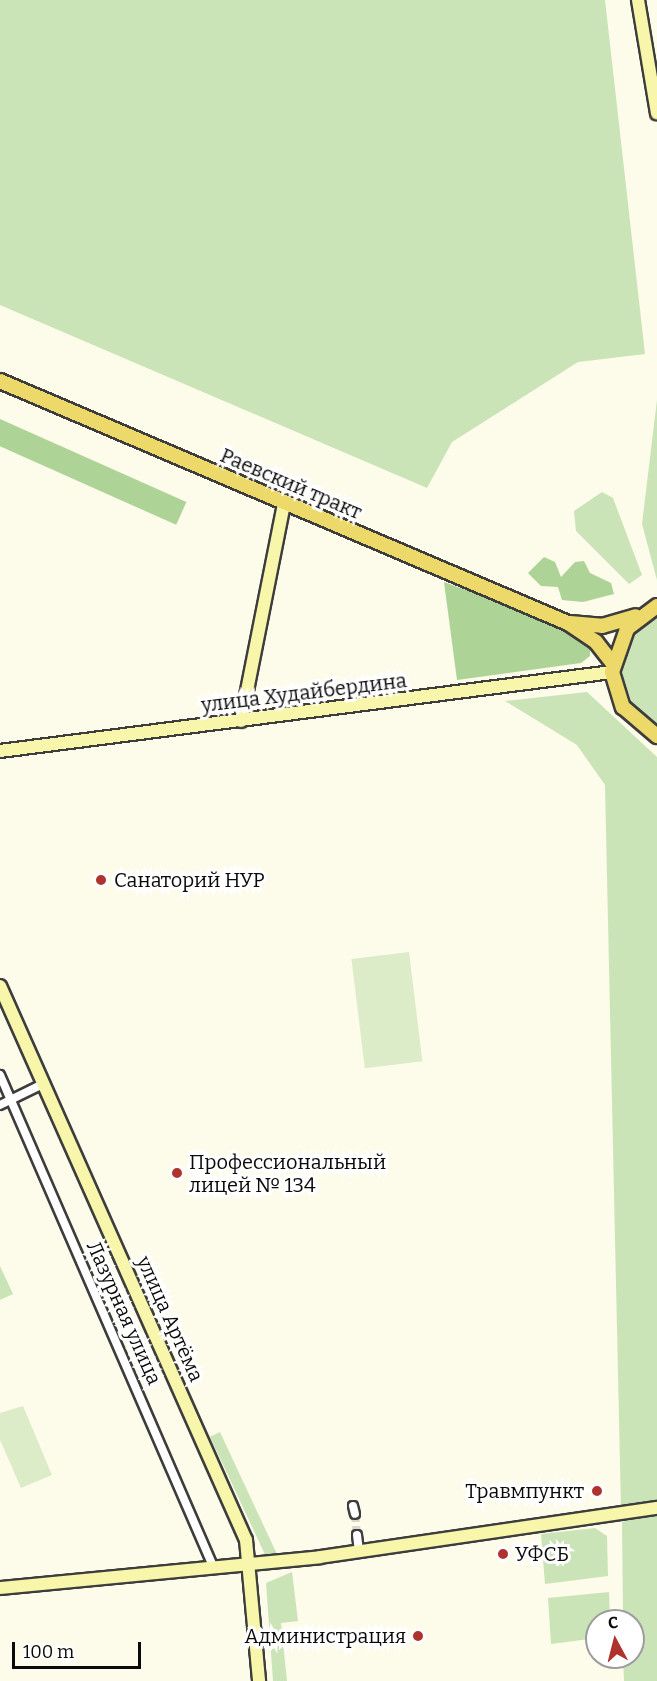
<!DOCTYPE html>
<meta charset="utf-8">
<style>
body{margin:0}
#map{position:relative;width:657px;height:1681px;overflow:hidden;background:#fdfbe9;font-family:Bitter,serif}
div>[style]{position:absolute}
.green>*{inset:0;background:#cae4b7;transform-origin:0 0}
.forest>*{inset:0;background:#add397;transform-origin:0 0}
.pitch>*{inset:0;background:#dcecc8;transform-origin:0 0}
.street-tunnel>*{height:8px;margin-top:-4px;transform-origin:0;background:repeating-linear-gradient(90deg,#d9d7c8 0 8px,transparent 0 12px)}
.roads{filter:drop-shadow(2px 0 #3d3d3d) drop-shadow(-2px 0 #3d3d3d) drop-shadow(0 2px #3d3d3d) drop-shadow(0 -2px #3d3d3d)}
.street>*{height:8px;margin:-4px;padding:0 4px;transform-origin:4px;border-radius:4px;background:#fff}
.secondary>*{height:12px;margin:-6px;padding:0 6px;transform-origin:6px;border-radius:6px;background:#f8f6aa}
.primary>*{height:14px;margin:-7px;padding:0 7px;transform-origin:7px;border-radius:7px;background:#edd86a}
.dots>*{width:16px;height:16px;translate:-50% -50%;box-sizing:border-box;border:3px solid #fff;border-radius:50%}
span{translate:-50% -50%;white-space:nowrap;text-align:center;line-height:1.15;-webkit-text-stroke:6px #fff;paint-order:stroke}
.street-label{font-size:20px;color:#0a0a0a}
.poi-label{font-size:20px;color:#0a0a0a}
.left{translate:0 -50%;text-align:left}
.right{translate:-100% -50%;text-align:right}
.north{position:absolute;left:585px;top:1609px;width:60px;height:60px;box-sizing:border-box;background:#fff;border:2px solid #9d9d9d;border-radius:50%;rotate:353deg;font-size:16px;font-weight:700;line-height:24px;text-align:center;color:#0a0a0a}
.north::after{content:'';display:block;margin:auto;width:21px;height:27px;background:#ae332f;clip-path:polygon(50% 0,100% 100%,50% 72%,0 100%)}
.scale{position:absolute;left:12px;top:1642px;width:129px;height:27px;box-sizing:border-box;border:3px solid #0a0a0a;border-top:0;padding-left:8px;font-size:18px;line-height:21px;white-space:nowrap;color:#0a0a0a;-webkit-text-stroke:4px #fff;paint-order:stroke}
</style>
<div id="map">
<div class="green">
<div style="clip-path:polygon(0 0,605px 0,645px 354px,578px 362px,452px 442px,427px 488px,0 305px)"></div>
<div style="clip-path:polygon(657px 400px,657px 580px,642px 524px)"></div>
<div style="clip-path:polygon(602px 492px,613px 498px,642px 575px,629px 584px,576px 531px,574px 511px)"></div>
<div style="clip-path:polygon(657px 614px,657px 727px,634px 710px,621px 671px,634px 632px)"></div>
<div style="clip-path:polygon(587px 692px,657px 757px,657px 1503px,621px 1510px,605px 785px,577px 745px,505px 701px)"></div>
<div style="clip-path:polygon(0 1266px,13px 1294px,0 1300px)"></div>
<div style="left:220px;top:1432px;width:140px;height:11px;rotate:65deg"></div>
<div style="clip-path:polygon(657px 1514px,657px 1681px,624px 1681px,623px 1657px,633px 1657px,633px 1621px,623px 1621px,622px 1522px)"></div>
<div style="clip-path:polygon(595px 1528px,607px 1536px,608px 1576px,545px 1584px,541px 1534px)"></div>
<div style="clip-path:polygon(292px 1572px,298px 1621px,281px 1623px,287px 1681px,273px 1681px,266px 1583px)"></div>
<div style="clip-path:polygon(609px 1592px,610px 1621px,597px 1621px,597px 1638px,551px 1644px,548px 1598px)"></div>
</div>
<div class="forest">
<div style="left:0;top:419px;width:204px;height:25px;rotate:24deg"></div>
<div style="clip-path:polygon(544px 557px,555px 562px,561px 577px,575px 562px,584px 561px,590px 573px,611px 583px,614px 594px,583px 602px,562px 600px,558px 587px,541px 586px,528px 573px)"></div>
<div style="clip-path:polygon(444px 582px,567px 627px,590px 643px,590px 656px,581px 663px,457px 680px)"></div>
</div>
<div class="pitch">
<div style="left:409px;top:952px;width:110px;height:58px;rotate:83deg"></div>
<div style="clip-path:polygon(23px 1406px,52px 1475px,21px 1488px,0 1440px,0 1413px)"></div>
</div>
<div class="street-tunnel">
<div style="left:355px;top:1514px;width:21px;rotate:85deg"></div>
</div>
<div class="roads">
<div class="street">
<div style="left:0;top:1075px;width:535px;rotate:66.55deg"></div>
<div style="left:0;top:1105px;width:48px;rotate:-26deg"></div>
<div style="left:353px;top:1506px;width:8px;rotate:76deg"></div>
<div style="left:357px;top:1535px;width:17px;rotate:83deg"></div>
</div>
<div class="secondary">
<div style="left:638px;top:0;width:115px;rotate:80.5deg"></div>
<div style="left:241px;top:721px;width:222px;rotate:-78.8deg"></div>
<div style="left:0;top:751px;width:617px;rotate:-7.36deg"></div>
<div style="left:0;top:986px;width:606px;rotate:66.06deg"></div>
<div style="left:246px;top:1540px;width:142px;rotate:84.7deg"></div>
<div style="left:0;top:1588px;width:321px;rotate:-5.5deg"></div>
<div style="left:320px;top:1557px;width:341px;rotate:-8.3deg"></div>
</div>
<div class="primary">
<div style="left:0;top:381px;width:617px;rotate:23.08deg"></div>
<div style="left:568px;top:623px;width:34px;rotate:34deg"></div>
<div style="left:596px;top:642px;width:28px;rotate:52deg"></div>
<div style="left:657px;top:606px;width:38px;rotate:143deg"></div>
<div style="left:627px;top:629px;width:46px;rotate:109.2deg"></div>
<div style="left:612px;top:672px;width:37px;rotate:73deg"></div>
<div style="left:623px;top:707px;width:45px;rotate:40.5deg"></div>
<div style="left:570px;top:623px;width:32px;rotate:5deg"></div>
<div style="left:602px;top:626px;width:35px;rotate:-16deg"></div>
</div>
</div>
<div class="dots">
<div style="left:101px;top:880px;background:#ae332f"></div>
<div style="left:177px;top:1173px;background:#ae332f"></div>
<div style="left:597px;top:1491px;background:#ae332f"></div>
<div style="left:503px;top:1554px;background:#ae332f"></div>
<div style="left:418px;top:1636px;background:#ae332f"></div>
</div>
<div class="street-label">
<span style="left:291px;top:484px;rotate:23deg">Раевский тракт</span>
<span style="left:304px;top:693px;rotate:-7deg">улица Худайбердина</span>
<span style="left:124px;top:1313px;rotate:66deg">Лазурная улица</span>
<span style="left:170px;top:1319px;rotate:66deg">улица Артёма</span>
</div>
<div class="poi-label">
<span class="left" style="left:114px;top:880px">Санаторий НУР</span>
<span class="left" style="left:189px;top:1174px">Профессиональный<br>лицей № 134</span>
<span class="right" style="left:584px;top:1491px">Травмпункт</span>
<span class="left" style="left:515px;top:1554px">УФСБ</span>
<span class="right" style="left:406px;top:1636px">Администрация</span>
</div>
<div class="north">С</div>
<div class="scale">100 m</div>
</div>
